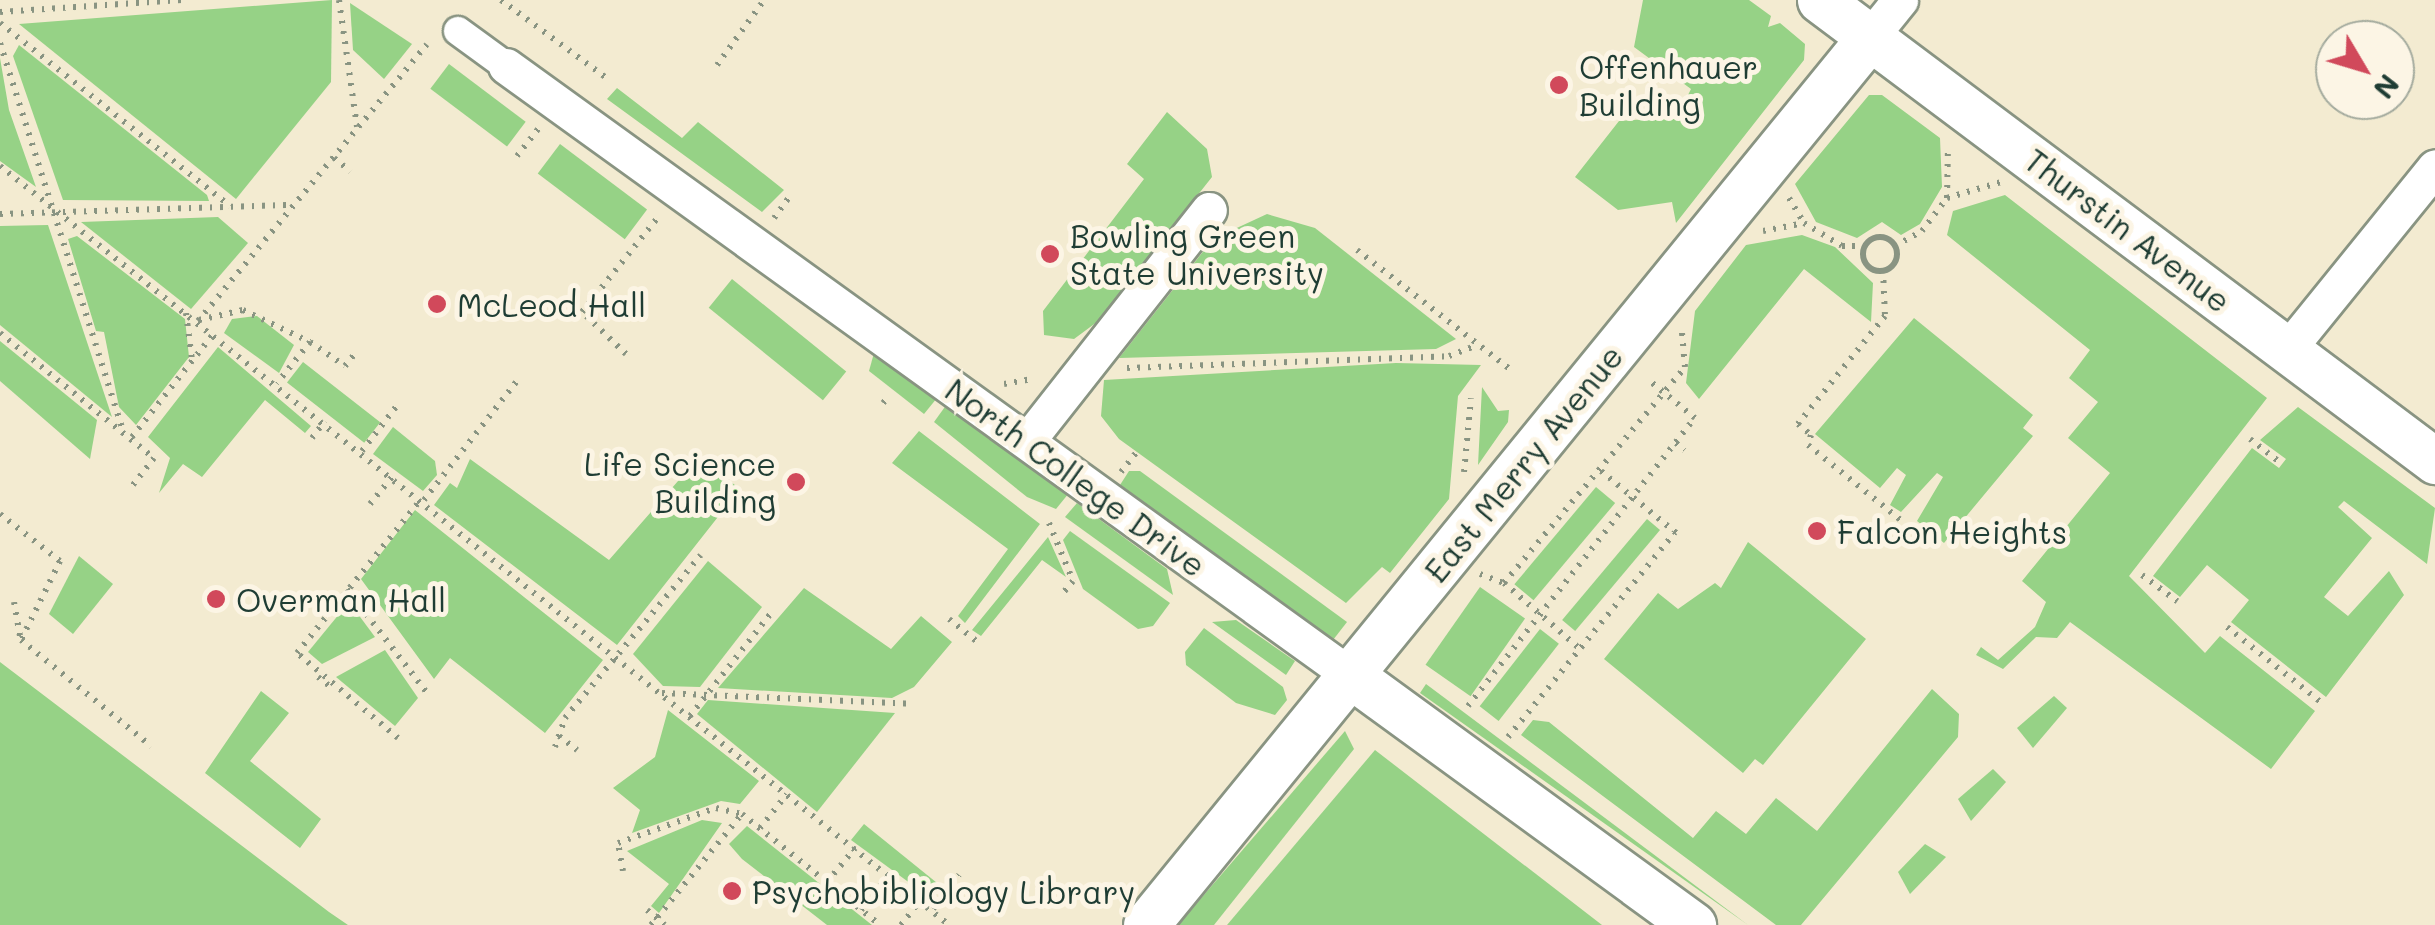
<!DOCTYPE html>
<style>
body{margin:0}
#map{position:relative;width:2435px;height:925px;overflow:hidden;background:#f3ebd1;font-family:Mali,sans-serif}
div>[style]{position:absolute}
.green>*{inset:0;background:#96d286;transform-origin:0 0}
.path>*{height:6px;margin-top:-3px;transform-origin:0;background:repeating-linear-gradient(90deg,#899482 0 2.5px,transparent 0 10.5px)}
.path>.ring{margin:-3px;padding:0;box-sizing:content-box;background:none;border:6px solid #899482;border-radius:50%}
.roads{filter:drop-shadow(2px 0 #899482) drop-shadow(-2px 0 #899482) drop-shadow(0 2px #899482) drop-shadow(0 -2px #899482)}
.pedestrian>*{height:28px;margin:-14px;padding:0 14px;transform-origin:14px;border-radius:14px;background:#fff}
.minor>*{height:35px;margin:-17.5px;padding:0 17.5px;transform-origin:17.5px;border-radius:17.5px;background:#fff}
.tertiary>*{height:45px;margin:-22.5px;padding:0 22.5px;transform-origin:22.5px;border-radius:22.5px;background:#fff}
.dots>*{width:28px;height:28px;translate:-50% -50%;box-sizing:border-box;border:5px solid #fcf5e5;border-radius:50%}
span{translate:-50% -50%;white-space:nowrap;text-align:center;line-height:1.15;-webkit-text-stroke:10px #fcf5e5;paint-order:stroke}
.poi-label{font-size:32px;color:#1f3d34}
.left{translate:0 -50%;text-align:left}
.right{translate:-100% -50%;text-align:right}
.street-label{font-size:32px;color:#1f3d34}
.north{position:absolute;left:2315px;top:20px;width:100px;height:100px;box-sizing:border-box;background:#fcf5e5;border:2px solid #a4ab9e;border-radius:50%;rotate:128deg;font-size:28px;font-weight:700;line-height:40px;text-align:center;color:#1f3d34}
.north::after{content:'';display:block;margin:auto;width:35px;height:45px;background:#d1495b;clip-path:polygon(50% 0,100% 100%,50% 72%,0 100%)}
</style>
<div id="map">
<div class="green">
<div style="clip-path:polygon(332px 0,331px 82px,236px 199px,19px 24px)"></div>
<div style="clip-path:polygon(1643px 0,1749px 0,1771px 16px,1768px 27px,1780px 23px,1805px 44px,1804px 60px,1676px 223px,1672px 202px,1618px 210px,1575px 177px,1619px 121px,1677px 117px,1691px 89px,1634px 47px)"></div>
<div style="clip-path:polygon(350px 3px,412px 44px,384px 79px,353px 50px)"></div>
<div style="clip-path:polygon(19px 45px,207px 195px,209px 201px,63px 200px,13px 56px)"></div>
<div style="clip-path:polygon(0 58px,9px 110px,36px 187px,0 161px)"></div>
<div style="left:449px;top:64px;width:96px;height:31px;rotate:37deg"></div>
<div style="clip-path:polygon(617px 88px,682px 138px,698px 122px,784px 190px,762px 212px,607px 99px)"></div>
<div style="clip-path:polygon(1869px 95px,1882px 95px,1940px 138px,1942px 187px,1920px 224px,1901px 235px,1882px 222px,1857px 238px,1816px 222px,1795px 184px)"></div>
<div style="clip-path:polygon(1167px 112px,1207px 149px,1212px 177px,1097px 322px,1074px 339px,1044px 335px,1043px 311px,1144px 179px,1127px 164px)"></div>
<div style="left:560px;top:144px;width:109px;height:37px;rotate:37deg"></div>
<div style="clip-path:polygon(2005px 195px,2267px 398px,2129px 576px,2205px 653px,2220px 636px,2315px 711px,2271px 769px,2070px 622px,2057px 638px,2036px 637px,2003px 669px,1976px 655px,1981px 647px,1998px 660px,2035px 627px,2046px 602px,2022px 581px,2110px 473px,2068px 438px,2098px 402px,2069px 378px,2090px 350px,1947px 235px,1953px 211px)"></div>
<div style="clip-path:polygon(1267px 214px,1315px 228px,1456px 339px,1436px 349px,1119px 358px,1213px 239px)"></div>
<div style="clip-path:polygon(218px 217px,248px 243px,191px 309px,81px 222px)"></div>
<div style="clip-path:polygon(48px 225px,112px 417px,0 325px,0 226px)"></div>
<div style="clip-path:polygon(1802px 235px,1835px 247px,1873px 283px,1871px 322px,1804px 269px,1699px 399px,1686px 383px,1695px 311px,1746px 245px)"></div>
<div style="clip-path:polygon(77px 236px,185px 319px,189px 357px,136px 425px,119px 407px,104px 332px,96px 331px,68px 239px)"></div>
<div style="left:732px;top:279px;width:147px;height:37px;rotate:39deg"></div>
<div style="clip-path:polygon(257px 316px,294px 345px,279px 373px,224px 333px,232px 319px)"></div>
<div style="clip-path:polygon(1914px 318px,2033px 415px,2023px 428px,2033px 436px,1944px 543px,1917px 521px,1943px 477px,1937px 473px,1901px 512px,1890px 505px,1906px 475px,1897px 468px,1880px 488px,1815px 434px)"></div>
<div style="clip-path:polygon(0 341px,97px 420px,90px 459px,0 381px)"></div>
<div style="clip-path:polygon(218px 347px,311px 426px,305px 433px,265px 400px,202px 477px,183px 464px,159px 493px,170px 458px,148px 437px)"></div>
<div style="clip-path:polygon(874px 353px,937px 398px,924px 414px,869px 371px)"></div>
<div style="left:303px;top:362px;width:98px;height:26px;rotate:38deg"></div>
<div style="clip-path:polygon(1396px 363px,1481px 365px,1458px 396px,1449px 499px,1390px 573px,1382px 567px,1346px 603px,1119px 439px,1101px 416px,1104px 380px)"></div>
<div style="clip-path:polygon(1482px 387px,1498px 411px,1509px 410px,1508px 422px,1478px 465px)"></div>
<div style="clip-path:polygon(947px 404px,1069px 493px,1056px 509px,1027px 497px,934px 422px)"></div>
<div style="clip-path:polygon(2298px 407px,2435px 508px,2427px 564px,2344px 501px,2338px 507px,2372px 538px,2324px 597px,2348px 616px,2389px 571px,2404px 595px,2326px 697px,2231px 622px,2249px 600px,2207px 565px,2180px 597px,2153px 576px,2252px 448px,2279px 468px,2286px 459px,2260px 440px)"></div>
<div style="clip-path:polygon(393px 427px,435px 461px,437px 475px,423px 491px,373px 454px)"></div>
<div style="clip-path:polygon(919px 431px,1040px 524px,965px 623px,958px 616px,1008px 549px,892px 463px)"></div>
<div style="clip-path:polygon(699px 457px,740px 489px,617px 645px,434px 505px,450px 483px,457px 488px,470px 459px,609px 560px)"></div>
<div style="clip-path:polygon(1129px 471px,1140px 471px,1347px 622px,1333px 640px,1120px 485px)"></div>
<div style="left:1596px;top:487px;width:25px;height:127px;rotate:40deg"></div>
<div style="clip-path:polygon(1077px 503px,1167px 569px,1173px 595px,1065px 517px)"></div>
<div style="clip-path:polygon(415px 510px,603px 660px,545px 733px,450px 658px,434px 679px,361px 579px)"></div>
<div style="left:1647px;top:519px;width:17px;height:132px;rotate:40deg"></div>
<div style="clip-path:polygon(1070px 531px,1170px 603px,1153px 626px,1138px 629px,1083px 589px,1063px 540px)"></div>
<div style="clip-path:polygon(1048px 537px,1066px 577px,1042px 560px,981px 636px,972px 630px)"></div>
<div style="clip-path:polygon(1748px 542px,1866px 639px,1763px 765px,1755px 759px,1743px 773px,1604px 659px,1658px 593px,1678px 609px,1715px 583px,1721px 588px)"></div>
<div style="clip-path:polygon(79px 556px,113px 584px,73px 634px,49px 614px)"></div>
<div style="clip-path:polygon(708px 561px,762px 607px,700px 687px,663px 686px,633px 654px)"></div>
<div style="left:1480px;top:587px;width:55px;height:95px;rotate:35deg"></div>
<div style="clip-path:polygon(804px 588px,891px 649px,921px 616px,952px 642px,914px 687px,892px 698px,718px 688px)"></div>
<div style="clip-path:polygon(349px 602px,375px 637px,322px 664px,308px 652px)"></div>
<div style="clip-path:polygon(1236px 620px,1295px 661px,1286px 675px,1212px 622px)"></div>
<div style="clip-path:polygon(1204px 628px,1283px 687px,1287px 700px,1275px 715px,1236px 703px,1186px 665px,1185px 652px)"></div>
<div style="left:1540px;top:629px;width:24px;height:98px;rotate:38deg"></div>
<div style="clip-path:polygon(385px 650px,418px 698px,395px 726px,336px 677px)"></div>
<div style="clip-path:polygon(0 662px,329px 912px,348px 925px,0 925px)"></div>
<div style="clip-path:polygon(1426px 684px,1748px 925px,1420px 693px)"></div>
<div style="clip-path:polygon(1932px 689px,1959px 714px,1958px 737px,1801px 925px,1776px 925px,1521px 735px,1533px 720px,1549px 722px,1693px 838px,1716px 811px,1746px 834px,1776px 798px,1817px 831px)"></div>
<div style="clip-path:polygon(261px 691px,289px 713px,250px 761px,321px 819px,300px 848px,205px 773px)"></div>
<div style="clip-path:polygon(2054px 696px,2067px 708px,2033px 748px,2017px 728px)"></div>
<div style="clip-path:polygon(708px 700px,895px 713px,817px 812px,697px 714px)"></div>
<div style="clip-path:polygon(668px 710px,759px 781px,740px 804px,721px 801px,632px 833px,640px 810px,613px 788px,655px 757px)"></div>
<div style="clip-path:polygon(1345px 731px,1354px 749px,1214px 925px,1178px 925px)"></div>
<div style="clip-path:polygon(1375px 750px,1602px 925px,1227px 925px)"></div>
<div style="clip-path:polygon(1993px 769px,2006px 782px,1971px 821px,1958px 799px)"></div>
<div style="clip-path:polygon(702px 820px,722px 823px,659px 913px,651px 906px,669px 884px,627px 851px)"></div>
<div style="clip-path:polygon(864px 824px,942px 887px,933px 900px,851px 840px)"></div>
<div style="clip-path:polygon(747px 826px,872px 925px,827px 925px,742px 859px,729px 844px)"></div>
<div style="clip-path:polygon(1925px 844px,1946px 857px,1910px 894px,1898px 872px)"></div>
</div>
<div class="path">
<div style="left:339px;top:0;width:128px;rotate:81.9deg"></div>
<div style="left:501px;top:0;width:134px;rotate:36.5deg"></div>
<div style="left:0;top:12px;width:182px;rotate:-3.8deg"></div>
<div style="left:0;top:23px;width:294px;rotate:38.5deg"></div>
<div style="left:0;top:43px;width:404px;rotate:72.4deg"></div>
<div style="left:717px;top:65px;width:80px;rotate:-54.1deg"></div>
<div style="left:517px;top:156px;width:36px;rotate:-52deg"></div>
<div style="left:334px;top:158px;width:21px;rotate:39deg"></div>
<div style="left:0;top:166px;width:1215px;rotate:38.65deg"></div>
<div style="left:1789px;top:198px;width:29px;rotate:59deg"></div>
<div style="left:1947px;top:198px;width:52px;rotate:-88.9deg"></div>
<div style="left:0;top:214px;width:294px;rotate:-1.8deg"></div>
<div style="left:774px;top:218px;width:29px;rotate:-54deg"></div>
<div style="left:1763px;top:231px;width:42px;rotate:-11deg"></div>
<div style="left:1804px;top:223px;width:44px;rotate:31.2deg"></div>
<div style="left:1842px;top:246px;width:22px"></div>
<div class="ring" style="left:1863px;top:237px;width:28px;height:28px"></div>
<div style="left:1895px;top:246px;width:31px;rotate:-29deg"></div>
<div style="left:1922px;top:231px;width:41px;rotate:-52.9deg"></div>
<div style="left:1947px;top:198px;width:56px;rotate:-16.5deg"></div>
<div style="left:1357px;top:250px;width:195px;rotate:37.9deg"></div>
<div style="left:1883px;top:270px;width:46px;rotate:87.5deg"></div>
<div style="left:1885px;top:316px;width:139px;rotate:128.9deg"></div>
<div style="left:1798px;top:424px;width:17px;rotate:40deg"></div>
<div style="left:1811px;top:435px;width:10px;rotate:107deg"></div>
<div style="left:1808px;top:445px;width:121px;rotate:39deg"></div>
<div style="left:186px;top:313px;width:47px;rotate:82.7deg"></div>
<div style="left:199px;top:320px;width:45px;rotate:-12.8deg"></div>
<div style="left:243px;top:310px;width:74px;rotate:25.5deg"></div>
<div style="left:310px;top:342px;width:53px;rotate:128.8deg"></div>
<div style="left:198px;top:321px;width:359px;rotate:-50.4deg"></div>
<div style="left:0;top:333px;width:198px;rotate:39.1deg"></div>
<div style="left:154px;top:458px;width:39px;rotate:128deg"></div>
<div style="left:310px;top:342px;width:42px;rotate:34.4deg"></div>
<div style="left:345px;top:366px;width:19px;rotate:-51deg"></div>
<div style="left:626px;top:354px;width:61px;rotate:-136.3deg"></div>
<div style="left:582px;top:312px;width:123px;rotate:-51.3deg"></div>
<div style="left:1127px;top:368px;width:322px;rotate:-2.1deg"></div>
<div style="left:1449px;top:356px;width:31px;rotate:-21deg"></div>
<div style="left:1004px;top:384px;width:27px;rotate:-10deg"></div>
<div style="left:883px;top:403px;width:9px;rotate:-49deg"></div>
<div style="left:132px;top:437px;width:132px;rotate:-51.7deg"></div>
<div style="left:312px;top:438px;width:21px;rotate:-53deg"></div>
<div style="left:2250px;top:439px;width:36px;rotate:38deg"></div>
<div style="left:1676px;top:443px;width:11px;rotate:41deg"></div>
<div style="left:362px;top:451px;width:61px;rotate:-52.4deg"></div>
<div style="left:1601px;top:471px;width:104px;rotate:39.5deg"></div>
<div style="left:1121px;top:472px;width:24px;rotate:-52deg"></div>
<div style="left:1464px;top:472px;width:74px;rotate:-84.6deg"></div>
<div style="left:424px;top:500px;width:156px;rotate:-52deg"></div>
<div style="left:370px;top:504px;width:36px;rotate:-51deg"></div>
<div style="left:0;top:514px;width:76px;rotate:38.1deg"></div>
<div style="left:60px;top:561px;width:88px;rotate:116.3deg"></div>
<div style="left:1049px;top:523px;width:63px;rotate:67.5deg"></div>
<div style="left:1073px;top:581px;width:16px;rotate:130deg"></div>
<div style="left:1480px;top:574px;width:26px;rotate:21deg"></div>
<div style="left:1504px;top:583px;width:98px;rotate:40.9deg"></div>
<div style="left:2142px;top:575px;width:44px;rotate:36.6deg"></div>
<div style="left:1504px;top:583px;width:282px;rotate:-50deg"></div>
<div style="left:1685px;top:367px;width:38px;rotate:-95deg"></div>
<div style="left:347px;top:589px;width:133px;rotate:52.4deg"></div>
<div style="left:14px;top:602px;width:39px;rotate:80deg"></div>
<div style="left:21px;top:640px;width:168px;rotate:39.2deg"></div>
<div style="left:949px;top:619px;width:36px;rotate:39deg"></div>
<div style="left:2227px;top:627px;width:122px;rotate:38.7deg"></div>
<div style="left:318px;top:677px;width:16px;rotate:38deg"></div>
<div style="left:662px;top:693px;width:249px;rotate:2.5deg"></div>
<div style="left:1468px;top:706px;width:367px;rotate:-51.8deg"></div>
<div style="left:1695px;top:418px;width:57px;rotate:-140.7deg"></div>
<div style="left:690px;top:716px;width:131px;rotate:-51.8deg"></div>
<div style="left:559px;top:736px;width:23px;rotate:38deg"></div>
<div style="left:1508px;top:737px;width:264px;rotate:-50.8deg"></div>
<div style="left:398px;top:738px;width:132px;rotate:-139.9deg"></div>
<div style="left:297px;top:653px;width:199px;rotate:-51.1deg"></div>
<div style="left:555px;top:747px;width:31px;rotate:-71deg"></div>
<div style="left:565px;top:718px;width:212px;rotate:-50.2deg"></div>
<div style="left:760px;top:828px;width:43px;rotate:-51.5deg"></div>
<div style="left:623px;top:871px;width:28px;rotate:-100deg"></div>
<div style="left:618px;top:843px;width:104px;rotate:-19.7deg"></div>
<div style="left:716px;top:808px;width:27px;rotate:13deg"></div>
<div style="left:742px;top:814px;width:177px;rotate:38.8deg"></div>
<div style="left:827px;top:882px;width:44px;rotate:-50.5deg"></div>
<div style="left:933px;top:909px;width:43px;rotate:-52.6deg"></div>
<div style="left:647px;top:910px;width:23px;rotate:40deg"></div>
<div style="left:861px;top:910px;width:45px;rotate:-51.3deg"></div>
<div style="left:651px;top:925px;width:144px;rotate:-50.7deg"></div>
<div style="left:901px;top:925px;width:33px;rotate:-52deg"></div>
</div>
<div class="roads">
<div class="pedestrian">
<div style="left:458px;top:31px;width:59px;rotate:36.1deg"></div>
</div>
<div class="minor">
<div style="left:1870px;top:37px;width:48px;rotate:-51deg"></div>
<div style="left:506px;top:66px;width:1044px;rotate:35.81deg"></div>
<div style="left:2287px;top:350px;width:235px;rotate:-51deg"></div>
<div style="left:1027px;top:441px;width:294px;rotate:-51.8deg"></div>
</div>
<div class="tertiary">
<div style="left:1820px;top:0;width:769px;rotate:36.85deg"></div>
<div style="left:1353px;top:677px;width:421px;rotate:36.1deg"></div>
<div style="left:1146px;top:925px;width:1146px;rotate:-50.81deg"></div>
</div>
</div>
<div class="dots">
<div style="left:1559px;top:85px;background:#d1495b"></div>
<div style="left:1050px;top:254px;background:#d1495b"></div>
<div style="left:437px;top:304px;background:#d1495b"></div>
<div style="left:796px;top:482px;background:#d1495b"></div>
<div style="left:1817px;top:531px;background:#d1495b"></div>
<div style="left:216px;top:599px;background:#d1495b"></div>
<div style="left:732px;top:891px;background:#d1495b"></div>
</div>
<div class="poi-label">
<span class="left" style="left:1579px;top:85px">Offenhauer<br>Building</span>
<span class="left" style="left:1070px;top:254px">Bowling Green<br>State University</span>
<span class="left" style="left:457px;top:304px">McLeod Hall</span>
<span class="right" style="left:776px;top:482px">Life Science<br>Building</span>
<span class="left" style="left:1837px;top:531px">Falcon Heights</span>
<span class="left" style="left:236px;top:599px">Overman Hall</span>
<span class="left" style="left:752px;top:891px">Psychobibliology Library</span>
</div>
<div class="street-label">
<span style="left:2128px;top:230px;rotate:37deg">Thurstin Avenue</span>
<span style="left:1523px;top:463px;rotate:-51deg">East Merry Avenue</span>
<span style="left:1076px;top:477px;rotate:36deg">North College Drive</span>
</div>
<div class="north">N</div>
</div>
